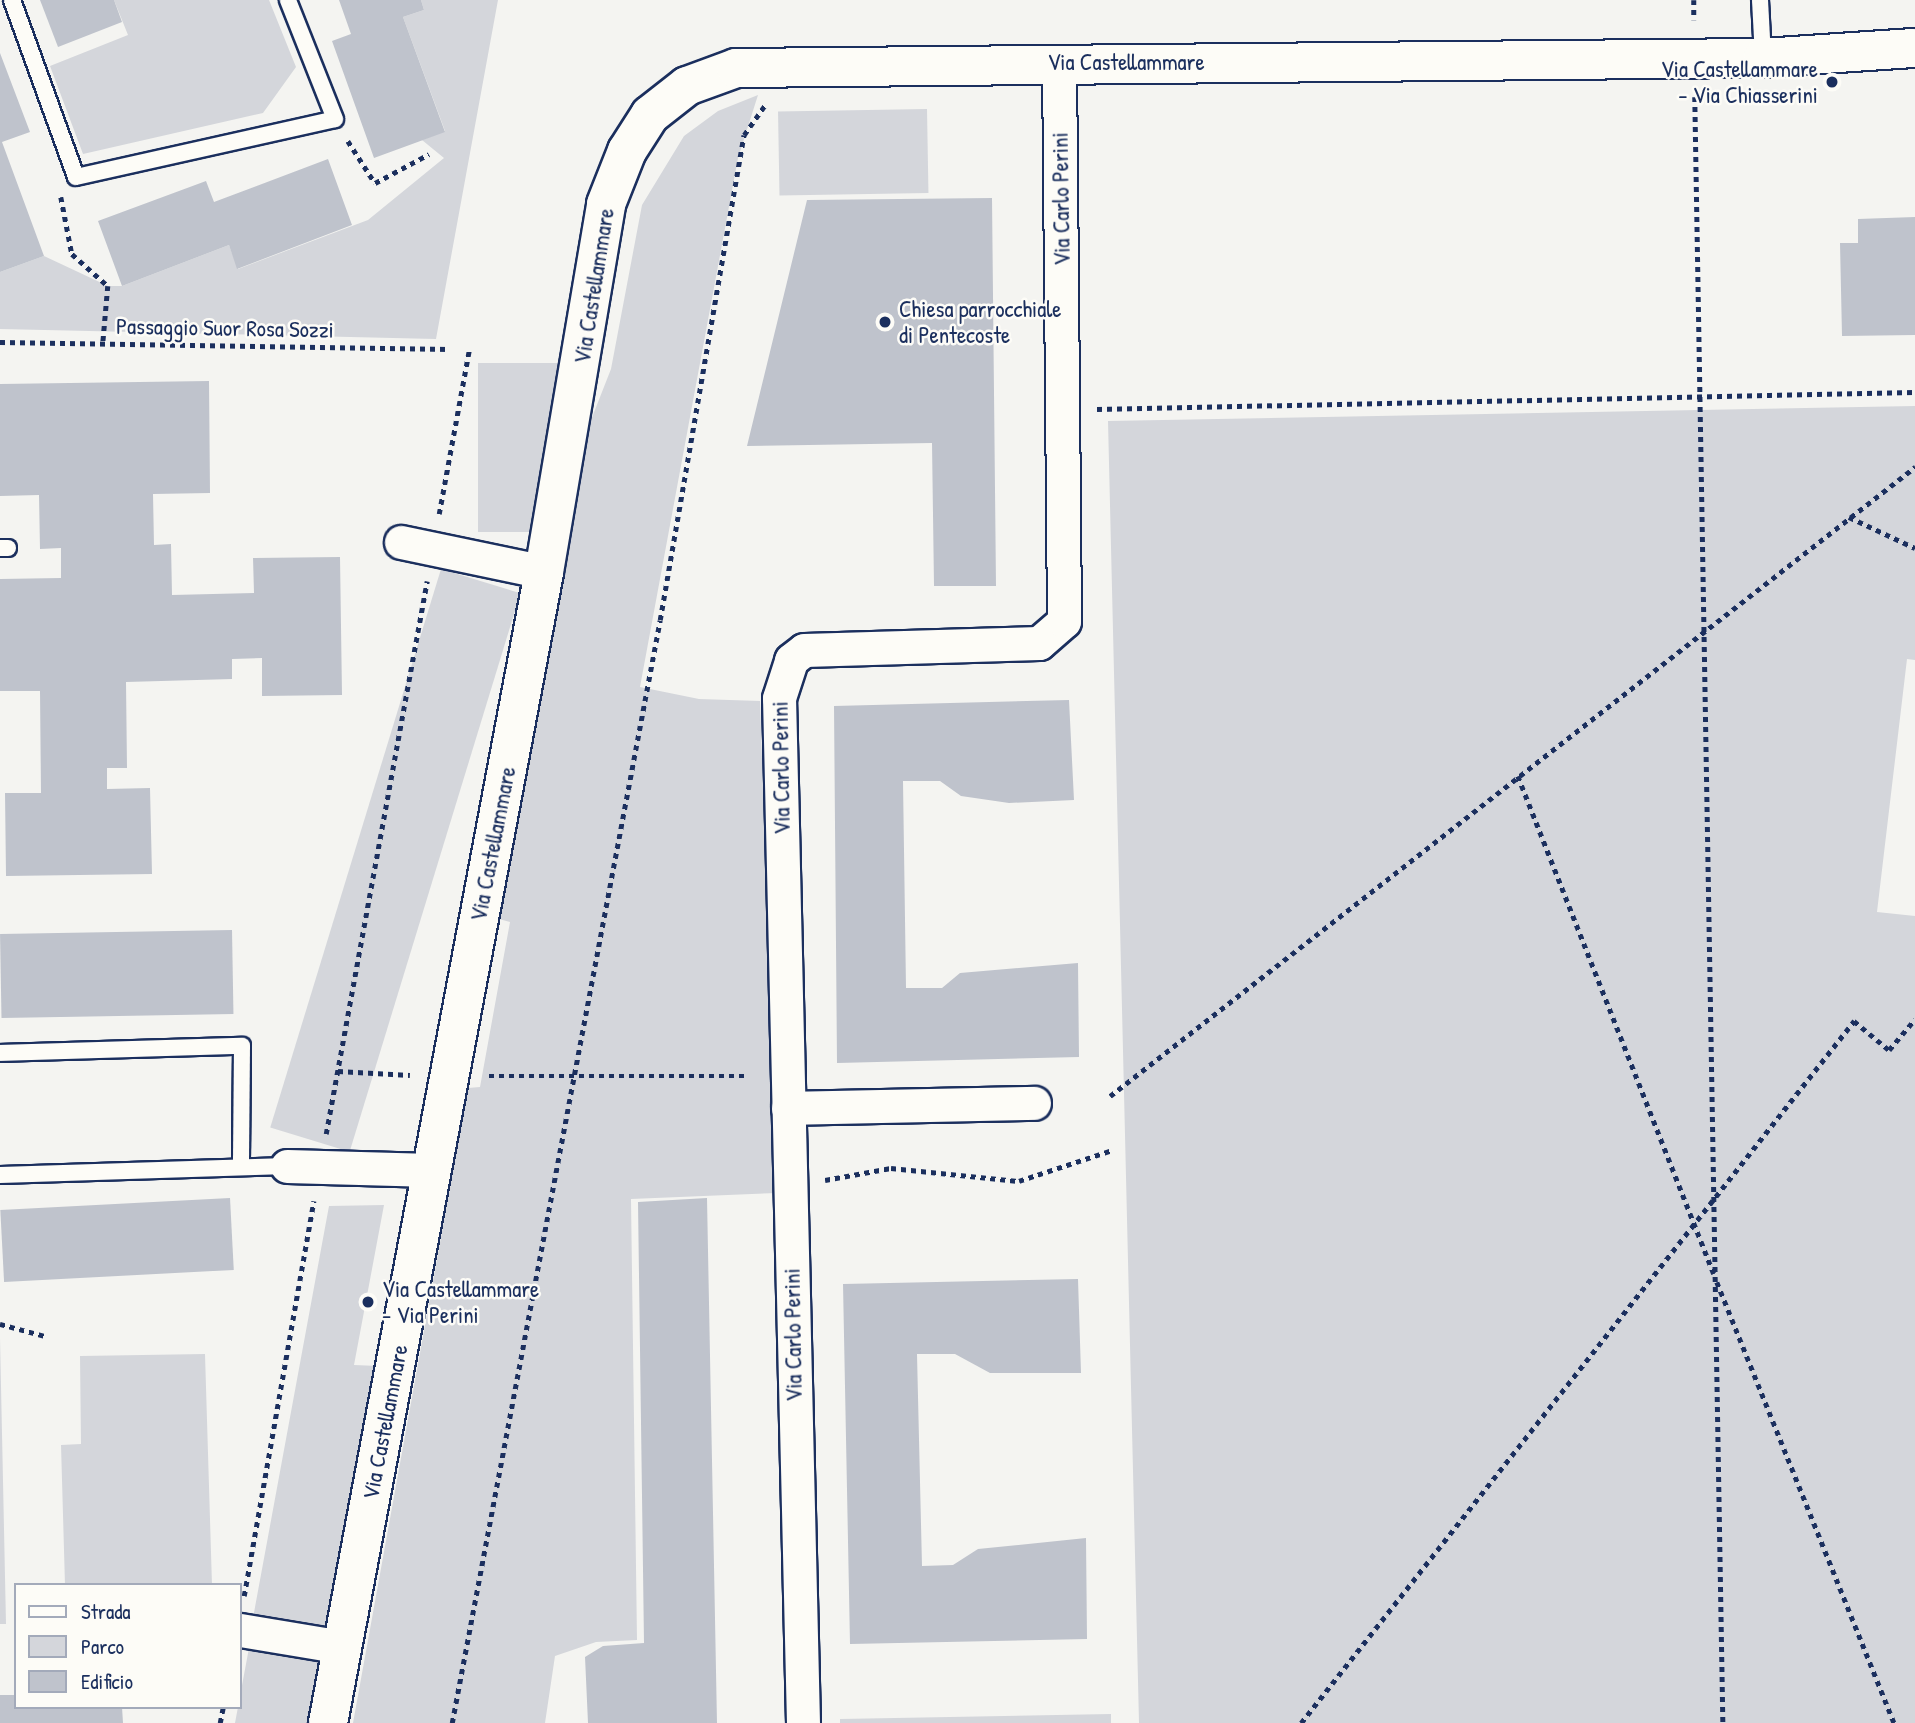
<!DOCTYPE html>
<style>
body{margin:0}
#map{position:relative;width:1915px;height:1723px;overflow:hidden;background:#f4f4f1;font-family:"Patrick Hand",sans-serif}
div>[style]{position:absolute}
.green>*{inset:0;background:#d4d6db;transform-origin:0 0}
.building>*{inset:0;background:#bfc3cc;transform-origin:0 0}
.path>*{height:4.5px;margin-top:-2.25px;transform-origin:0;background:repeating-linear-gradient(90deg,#1b2f5e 0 5px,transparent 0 10px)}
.roads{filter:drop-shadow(2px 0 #1b2f5e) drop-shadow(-2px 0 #1b2f5e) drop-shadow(0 2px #1b2f5e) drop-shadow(0 -2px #1b2f5e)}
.lane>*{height:16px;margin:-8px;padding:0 8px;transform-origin:8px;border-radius:8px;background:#fdfcf7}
.street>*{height:33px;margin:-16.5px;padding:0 16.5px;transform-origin:16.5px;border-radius:16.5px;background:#fdfcf7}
.secondary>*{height:38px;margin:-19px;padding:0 19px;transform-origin:19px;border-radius:19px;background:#fdfcf7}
.dots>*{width:19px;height:19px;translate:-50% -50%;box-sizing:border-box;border:4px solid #fdfcf7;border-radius:50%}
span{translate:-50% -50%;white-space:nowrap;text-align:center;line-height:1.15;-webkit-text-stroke:5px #fdfcf7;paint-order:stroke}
.street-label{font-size:23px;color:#1b2f5e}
.poi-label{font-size:23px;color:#1b2f5e}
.right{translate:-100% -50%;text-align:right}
.left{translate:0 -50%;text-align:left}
.legend{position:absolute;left:14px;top:1583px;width:228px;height:126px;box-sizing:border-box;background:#fdfcf7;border:2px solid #a3aaba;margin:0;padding:9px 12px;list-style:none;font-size:21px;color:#1b2f5e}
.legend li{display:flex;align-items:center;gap:14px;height:35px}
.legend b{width:35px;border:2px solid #a3aaba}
</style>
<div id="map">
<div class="green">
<div style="clip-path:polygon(114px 0,269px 0,296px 67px,263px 113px,83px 154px,50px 66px,128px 35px)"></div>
<div style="clip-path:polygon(421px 0,498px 0,436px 339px,0 329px,0 272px,44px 256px,108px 286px,122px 286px,229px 245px,238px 269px,368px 220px,444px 158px,422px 140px,445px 131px,403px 17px,424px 10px)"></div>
<div style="clip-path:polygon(758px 95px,738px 158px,640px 687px,699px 699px,760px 701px,777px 1193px,631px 1199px,637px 1640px,596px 1642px,555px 1656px,545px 1723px,353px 1723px,468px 1088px,480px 1087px,510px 922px,499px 919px,591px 420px,611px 369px,642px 205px,684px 136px,718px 111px)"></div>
<div style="left:927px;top:109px;width:84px;height:149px;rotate:89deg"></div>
<div style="left:478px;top:363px;width:84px;height:169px"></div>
<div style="clip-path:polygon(1915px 406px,1915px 660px,1907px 659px,1877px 912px,1915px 916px,1915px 1723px,1139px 1723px,1108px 421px)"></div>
<div style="left:441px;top:569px;width:83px;height:584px;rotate:17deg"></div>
<div style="clip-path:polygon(384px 1205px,354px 1365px,378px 1366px,328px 1632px,253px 1618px,329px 1206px)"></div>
<div style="clip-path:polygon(0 1338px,6px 1624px,0 1624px)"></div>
<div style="clip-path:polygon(205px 1354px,212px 1585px,65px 1585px,61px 1445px,81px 1444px,80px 1356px)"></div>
<div style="clip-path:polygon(249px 1648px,323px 1662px,312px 1723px,235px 1723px)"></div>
<div style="clip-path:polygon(1111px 1714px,1111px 1723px,840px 1723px,840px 1719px)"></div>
</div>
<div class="building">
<div style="clip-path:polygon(40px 0,114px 0,122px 22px,58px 47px)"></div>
<div style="clip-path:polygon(339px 0,421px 0,424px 10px,403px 17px,445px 132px,374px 158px,332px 41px,351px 34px)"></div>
<div style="clip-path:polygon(0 53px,30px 132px,2px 142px,44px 256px,0 272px)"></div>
<div style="clip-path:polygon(328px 159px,352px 225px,237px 269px,229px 245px,122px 286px,98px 221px,206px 181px,214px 202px)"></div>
<div style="clip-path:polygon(992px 198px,996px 586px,934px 586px,932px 443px,747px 446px,807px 200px)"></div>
<div style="clip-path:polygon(1915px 217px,1915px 335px,1842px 336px,1840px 243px,1858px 243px,1858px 219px)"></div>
<div style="clip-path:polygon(209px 381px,210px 493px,153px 494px,154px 545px,171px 544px,172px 595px,254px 593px,253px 558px,340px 557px,342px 695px,262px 696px,262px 658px,232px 659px,232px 679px,126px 682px,127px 768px,107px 768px,107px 789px,150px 788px,152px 874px,6px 876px,5px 793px,41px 793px,40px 691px,0 691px,0 579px,61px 578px,61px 548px,40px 549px,39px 495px,0 496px,0 384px)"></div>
<div style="clip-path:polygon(1069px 700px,1074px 800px,1009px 803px,961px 796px,940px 781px,903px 781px,906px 988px,942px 988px,960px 973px,1078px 963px,1079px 1057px,837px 1063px,834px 706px)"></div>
<div style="left:232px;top:930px;width:84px;height:232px;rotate:89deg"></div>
<div style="left:230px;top:1198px;width:72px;height:230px;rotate:87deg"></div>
<div style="clip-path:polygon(707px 1198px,717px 1723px,588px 1723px,585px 1657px,603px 1646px,644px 1643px,638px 1202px)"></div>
<div style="clip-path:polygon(1078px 1279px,1081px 1373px,990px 1373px,955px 1354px,917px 1354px,922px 1566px,953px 1565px,978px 1549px,1086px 1538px,1087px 1639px,850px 1644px,843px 1284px)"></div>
<div style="clip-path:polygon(0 1695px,16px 1695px,16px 1707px,122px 1707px,123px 1723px,0 1723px)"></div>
</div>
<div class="path">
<div style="left:1694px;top:0;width:20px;rotate:90deg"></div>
<div style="left:1695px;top:97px;width:1626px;rotate:89.01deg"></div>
<div style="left:348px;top:141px;width:50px;rotate:57.3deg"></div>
<div style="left:375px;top:183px;width:61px;rotate:-28.2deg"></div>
<div style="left:61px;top:197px;width:58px;rotate:79.1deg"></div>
<div style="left:72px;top:254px;width:48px;rotate:41.6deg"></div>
<div style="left:108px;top:286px;width:57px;rotate:95deg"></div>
<div style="left:0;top:342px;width:450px;rotate:0.9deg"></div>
<div style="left:1097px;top:409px;width:818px;rotate:-1.19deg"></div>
<div style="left:439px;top:514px;width:167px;rotate:-79.6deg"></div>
<div style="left:1849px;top:517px;width:73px;rotate:25.2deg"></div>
<div style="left:1518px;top:776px;width:535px;rotate:68.52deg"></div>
<div style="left:338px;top:1071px;width:72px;rotate:3.2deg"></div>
<div style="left:489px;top:1076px;width:256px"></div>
<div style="left:1110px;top:1096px;width:1022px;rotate:-38deg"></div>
<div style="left:326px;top:1134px;width:562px;rotate:-79.65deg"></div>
<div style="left:825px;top:1180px;width:67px;rotate:-10.3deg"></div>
<div style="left:891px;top:1168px;width:129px;rotate:5.8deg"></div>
<div style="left:1019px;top:1181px;width:98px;rotate:-18.4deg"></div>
<div style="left:1717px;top:1282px;width:475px;rotate:68.1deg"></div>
<div style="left:0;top:1324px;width:47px;rotate:14.9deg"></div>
<div style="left:244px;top:1596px;width:401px;rotate:-80deg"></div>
<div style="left:220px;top:1723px;width:16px;rotate:-79deg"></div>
<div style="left:452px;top:1723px;width:1122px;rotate:-79.32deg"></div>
<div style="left:660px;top:620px;width:492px;rotate:-80.2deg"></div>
<div style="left:744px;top:135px;width:37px;rotate:-55deg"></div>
<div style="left:1301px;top:1723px;width:894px;rotate:-51.77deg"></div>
<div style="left:1854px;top:1021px;width:45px;rotate:39.6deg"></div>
<div style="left:1889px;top:1050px;width:40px;rotate:-50deg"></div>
</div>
<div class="roads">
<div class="lane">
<div style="left:12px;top:0;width:188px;rotate:70.1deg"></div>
<div style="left:76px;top:177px;width:265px;rotate:-12.6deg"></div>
<div style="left:335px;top:119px;width:128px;rotate:-111.6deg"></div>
<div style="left:1760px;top:0;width:58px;rotate:87deg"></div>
<div style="left:0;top:548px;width:8px"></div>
<div style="left:0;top:1053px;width:242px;rotate:-1.7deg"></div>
<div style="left:242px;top:1046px;width:121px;rotate:90.5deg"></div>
<div style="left:0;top:1175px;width:287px;rotate:-1.8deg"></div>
</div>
<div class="street">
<div style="left:401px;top:542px;width:146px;rotate:11.8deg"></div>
<div style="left:788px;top:1108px;width:246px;rotate:-1.2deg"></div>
<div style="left:287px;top:1166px;width:145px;rotate:1.6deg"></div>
<div style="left:240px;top:1630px;width:104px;rotate:9.4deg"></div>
<div style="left:803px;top:1723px;width:1025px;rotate:-91.34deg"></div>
<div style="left:779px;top:698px;width:40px;rotate:-72deg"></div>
<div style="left:791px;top:660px;width:16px;rotate:-38deg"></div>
<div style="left:804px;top:650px;width:235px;rotate:-1.7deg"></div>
<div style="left:1039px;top:643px;width:33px;rotate:-41deg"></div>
<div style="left:1064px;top:621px;width:559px;rotate:-90.51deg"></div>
</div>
<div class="secondary">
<div style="left:328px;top:1723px;width:1171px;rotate:-79.37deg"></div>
<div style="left:544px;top:572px;width:373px;rotate:-80.4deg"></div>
<div style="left:606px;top:204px;width:57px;rotate:-68.4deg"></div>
<div style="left:627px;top:151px;width:43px;rotate:-57.4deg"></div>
<div style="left:650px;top:115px;width:47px;rotate:-38.1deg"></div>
<div style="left:687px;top:86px;width:52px;rotate:-20.2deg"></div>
<div style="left:736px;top:68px;width:1027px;rotate:-0.56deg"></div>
<div style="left:1763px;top:58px;width:152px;rotate:-3.8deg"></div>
</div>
</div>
<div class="dots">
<div style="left:1832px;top:82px;background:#1b2f5e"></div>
<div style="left:885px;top:322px;background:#1b2f5e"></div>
<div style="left:368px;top:1302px;background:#1b2f5e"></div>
</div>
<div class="street-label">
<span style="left:1126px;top:62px">Via Castellammare</span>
<span style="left:1061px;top:199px;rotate:-91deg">Via Carlo Perini</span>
<span style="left:594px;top:286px;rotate:-81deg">Via Castellammare</span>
<span style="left:225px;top:328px;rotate:1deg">Passaggio Suor Rosa Sozzi</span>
<span style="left:781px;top:768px;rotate:-91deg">Via Carlo Perini</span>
<span style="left:493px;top:844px;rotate:-79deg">Via Castellammare</span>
<span style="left:793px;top:1335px;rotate:-91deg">Via Carlo Perini</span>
<span style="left:385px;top:1422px;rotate:-79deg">Via Castellammare</span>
</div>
<div class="poi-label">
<span class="right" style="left:1818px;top:82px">Via Castellammare<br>- Via Chiasserini</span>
<span class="left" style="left:899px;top:322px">Chiesa parrocchiale<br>di Pentecoste</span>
<span class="left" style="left:382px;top:1302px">Via Castellammare<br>- Via Perini</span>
</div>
<ul class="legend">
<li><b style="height:9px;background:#fdfcf7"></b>Strada</li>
<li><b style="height:19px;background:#d4d6db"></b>Parco</li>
<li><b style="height:19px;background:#bfc3cc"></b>Edificio</li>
</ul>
</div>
